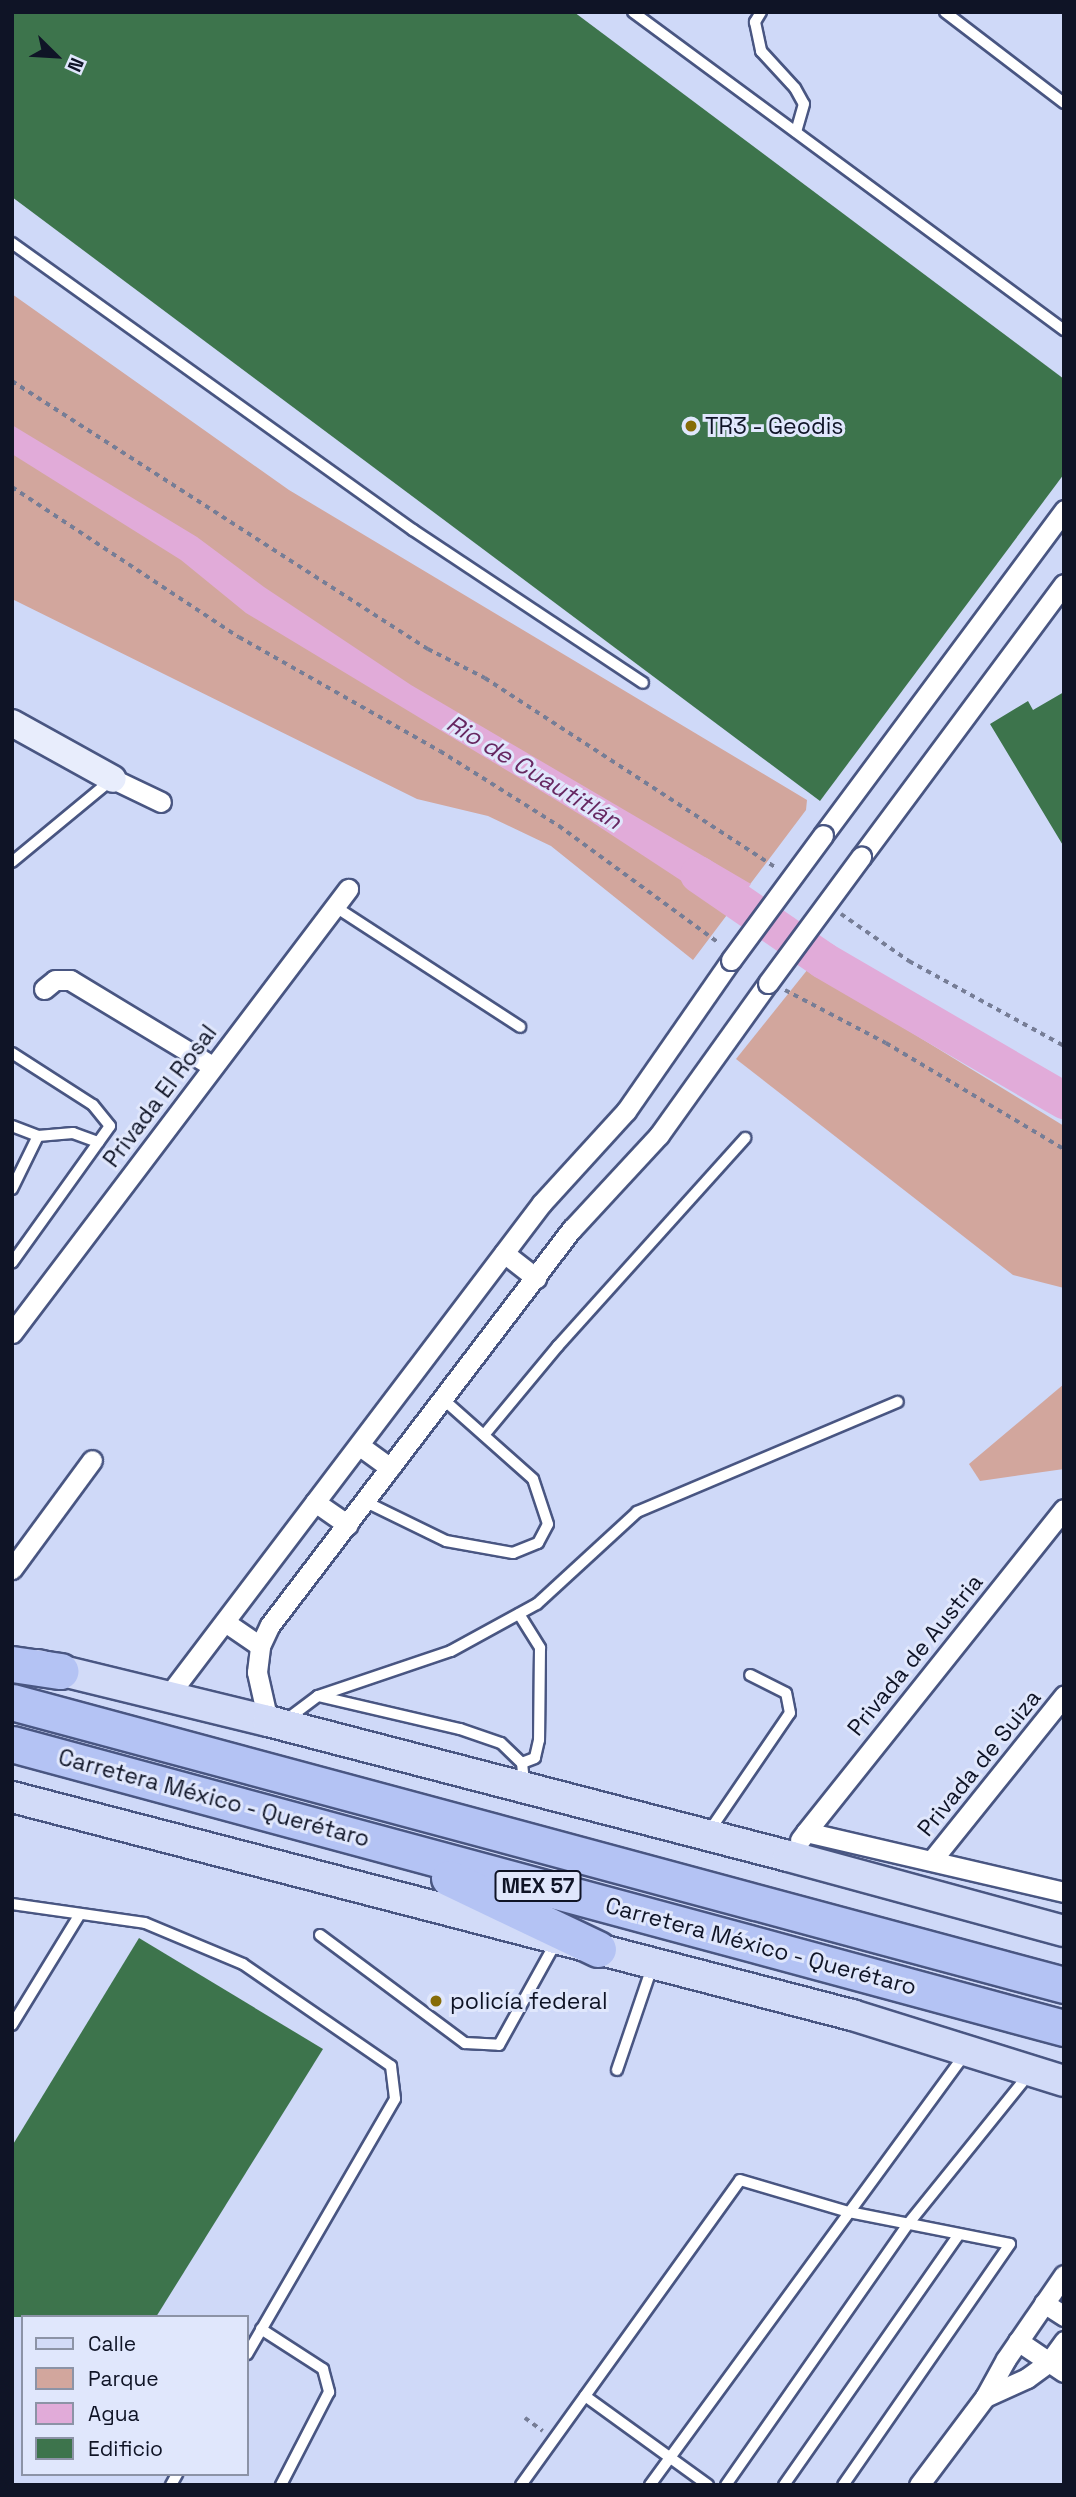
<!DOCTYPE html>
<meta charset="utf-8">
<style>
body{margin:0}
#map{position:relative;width:1076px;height:2497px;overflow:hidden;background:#cfd9f8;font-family:"Space Grotesk",sans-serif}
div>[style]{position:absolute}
.green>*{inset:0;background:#d2a69d}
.water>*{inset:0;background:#e1abd9}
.river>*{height:37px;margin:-18.5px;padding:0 18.5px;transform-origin:18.5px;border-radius:18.5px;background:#e1abd9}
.building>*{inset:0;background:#3d744c}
.path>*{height:3.5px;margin-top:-1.75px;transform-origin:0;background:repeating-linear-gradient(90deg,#767d96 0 5px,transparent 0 10px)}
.roads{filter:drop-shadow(2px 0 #495682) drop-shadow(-2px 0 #495682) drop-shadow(0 2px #495682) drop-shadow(0 -2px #495682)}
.lane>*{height:10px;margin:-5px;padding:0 5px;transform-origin:5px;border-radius:5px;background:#fff}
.street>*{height:19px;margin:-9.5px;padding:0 9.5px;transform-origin:9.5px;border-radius:9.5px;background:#fff}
.secondary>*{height:26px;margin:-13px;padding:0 13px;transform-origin:13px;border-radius:13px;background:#e8edfc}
.primary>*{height:30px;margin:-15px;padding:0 15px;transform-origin:15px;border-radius:15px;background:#d2dbf8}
.highway>*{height:35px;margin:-17.5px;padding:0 17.5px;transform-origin:17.5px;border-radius:17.5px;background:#b4c3f4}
.bridges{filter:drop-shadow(2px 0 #495682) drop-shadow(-2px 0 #495682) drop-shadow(0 2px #495682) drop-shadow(0 -2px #495682)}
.street-bridge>*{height:19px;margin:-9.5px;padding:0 9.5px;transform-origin:9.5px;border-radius:9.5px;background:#fff}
.dots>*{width:19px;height:19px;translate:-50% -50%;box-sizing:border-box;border:4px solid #e0e7fc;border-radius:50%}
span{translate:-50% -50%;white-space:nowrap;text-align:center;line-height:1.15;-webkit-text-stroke:6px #e0e7fc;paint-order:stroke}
.shield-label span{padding:2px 5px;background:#e0e7fc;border:2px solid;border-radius:5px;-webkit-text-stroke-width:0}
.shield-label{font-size:21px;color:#0f1426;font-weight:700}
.poi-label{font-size:23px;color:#0f1426}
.left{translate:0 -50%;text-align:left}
.street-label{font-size:23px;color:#0f1426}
.water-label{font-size:24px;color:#672862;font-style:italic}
.frame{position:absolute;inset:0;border:14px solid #0f1426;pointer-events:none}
.legend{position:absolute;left:21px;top:2315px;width:228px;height:161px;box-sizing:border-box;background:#e0e7fc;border:2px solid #8c93a6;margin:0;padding:9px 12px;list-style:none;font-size:21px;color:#0f1426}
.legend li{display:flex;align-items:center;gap:14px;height:35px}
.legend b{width:35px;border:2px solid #8c93a6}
.north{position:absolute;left:21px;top:21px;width:70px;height:70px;-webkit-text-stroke:5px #e0e7fc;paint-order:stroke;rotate:114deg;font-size:19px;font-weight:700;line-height:28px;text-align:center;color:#0f1426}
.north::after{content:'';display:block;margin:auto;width:24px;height:32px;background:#0f1426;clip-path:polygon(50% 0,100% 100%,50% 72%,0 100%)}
</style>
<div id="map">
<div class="green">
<div style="clip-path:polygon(12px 294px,289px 490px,807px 800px,806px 810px,693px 960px,551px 846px,488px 816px,417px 799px,12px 599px)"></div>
<div style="clip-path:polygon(808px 969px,1064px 1126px,1064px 1288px,1013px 1275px,736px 1059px)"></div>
<div style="clip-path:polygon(1064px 1384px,1064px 1469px,980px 1481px,969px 1464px)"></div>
</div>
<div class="water">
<div style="clip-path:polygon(12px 425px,197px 537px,264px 587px,411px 685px,751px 884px,729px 912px,589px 820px,246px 613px,181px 560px,12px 454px)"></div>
</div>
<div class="river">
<div style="left:698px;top:874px;width:152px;rotate:34.5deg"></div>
<div style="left:823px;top:960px;width:279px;rotate:30.2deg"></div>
</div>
<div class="building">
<div style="clip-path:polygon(12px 12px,574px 12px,1064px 379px,1064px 474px,820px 801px,12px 197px)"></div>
<div style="clip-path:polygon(1064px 692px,1064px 847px,990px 724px,1028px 701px,1033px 710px)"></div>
<div style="clip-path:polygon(139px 1938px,323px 2049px,156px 2317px,12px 2317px,12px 2146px)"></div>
</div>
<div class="path">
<div style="left:12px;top:381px;width:495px;rotate:32.8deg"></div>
<div style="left:428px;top:649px;width:64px;rotate:27deg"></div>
<div style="left:485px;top:678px;width:346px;rotate:33.1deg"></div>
<div style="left:12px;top:487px;width:272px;rotate:33.5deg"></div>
<div style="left:239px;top:637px;width:231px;rotate:29.6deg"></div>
<div style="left:440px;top:751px;width:141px;rotate:32.2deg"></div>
<div style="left:559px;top:826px;width:198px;rotate:36.2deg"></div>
<div style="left:841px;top:914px;width:83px;rotate:34.7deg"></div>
<div style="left:909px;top:961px;width:177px;rotate:28.7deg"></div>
<div style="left:785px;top:990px;width:114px;rotate:27.7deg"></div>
<div style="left:886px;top:1043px;width:207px;rotate:30.8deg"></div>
<div style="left:525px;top:2418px;width:22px;rotate:36deg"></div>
</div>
<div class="roads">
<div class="lane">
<div style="left:633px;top:12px;width:536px;rotate:36.42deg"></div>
<div style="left:761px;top:12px;width:12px;rotate:121deg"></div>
<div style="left:755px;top:22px;width:30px;rotate:78deg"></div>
<div style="left:761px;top:51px;width:50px;rotate:47.4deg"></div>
<div style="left:795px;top:88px;width:18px;rotate:61deg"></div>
<div style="left:804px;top:104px;width:29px;rotate:106deg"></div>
<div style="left:945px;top:12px;width:150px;rotate:37.4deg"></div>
<div style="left:12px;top:243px;width:493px;rotate:35.6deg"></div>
<div style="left:413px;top:530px;width:276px;rotate:33.6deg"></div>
<div style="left:12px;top:862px;width:127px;rotate:-39.6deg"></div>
<div style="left:334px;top:906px;width:222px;rotate:33deg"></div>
<div style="left:12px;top:1053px;width:96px;rotate:32.7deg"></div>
<div style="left:93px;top:1105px;width:27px;rotate:51deg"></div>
<div style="left:110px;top:1126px;width:168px;rotate:125.6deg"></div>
<div style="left:12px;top:1126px;width:28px;rotate:21deg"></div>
<div style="left:38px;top:1136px;width:59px;rotate:116.1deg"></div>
<div style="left:38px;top:1136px;width:35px;rotate:-5deg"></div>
<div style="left:73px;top:1133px;width:27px;rotate:20deg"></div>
<div style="left:484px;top:1435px;width:116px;rotate:-50.3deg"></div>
<div style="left:558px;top:1346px;width:280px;rotate:-48deg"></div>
<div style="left:366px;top:1502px;width:89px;rotate:26deg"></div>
<div style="left:446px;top:1541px;width:68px;rotate:10.2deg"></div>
<div style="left:513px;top:1553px;width:27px;rotate:-22deg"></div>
<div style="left:538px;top:1543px;width:21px;rotate:-62deg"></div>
<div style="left:548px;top:1524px;width:47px;rotate:-108.4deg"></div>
<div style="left:533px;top:1479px;width:119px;rotate:-138.4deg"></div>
<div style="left:519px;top:1614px;width:40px;rotate:58deg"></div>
<div style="left:540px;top:1648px;width:92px;rotate:90.6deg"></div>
<div style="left:539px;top:1740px;width:18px;rotate:103deg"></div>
<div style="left:535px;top:1758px;width:14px;rotate:159deg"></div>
<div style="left:318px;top:1696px;width:140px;rotate:-18.7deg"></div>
<div style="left:451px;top:1651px;width:98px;rotate:-28.7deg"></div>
<div style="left:537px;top:1604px;width:136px;rotate:-42.6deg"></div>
<div style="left:637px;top:1512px;width:283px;rotate:-22.9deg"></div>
<div style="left:286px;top:1720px;width:40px;rotate:-37deg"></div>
<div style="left:318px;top:1696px;width:146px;rotate:13.1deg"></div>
<div style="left:460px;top:1729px;width:43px;rotate:18.9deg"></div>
<div style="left:501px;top:1743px;width:29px;rotate:44deg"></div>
<div style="left:522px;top:1763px;width:20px;rotate:84deg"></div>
<div style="left:708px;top:1833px;width:145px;rotate:-55.7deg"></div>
<div style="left:790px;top:1713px;width:20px;rotate:-101deg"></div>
<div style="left:786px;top:1693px;width:40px;rotate:-153.4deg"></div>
<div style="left:12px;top:1904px;width:134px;rotate:8.1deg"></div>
<div style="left:145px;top:1923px;width:106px;rotate:22.7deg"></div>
<div style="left:243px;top:1964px;width:180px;rotate:34.6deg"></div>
<div style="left:391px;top:2066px;width:33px;rotate:83deg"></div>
<div style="left:395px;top:2099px;width:295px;rotate:120.1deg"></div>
<div style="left:320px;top:1935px;width:181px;rotate:36.7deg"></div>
<div style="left:465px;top:2043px;width:34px;rotate:3deg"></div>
<div style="left:499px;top:2045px;width:118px;rotate:-61deg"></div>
<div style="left:12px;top:2025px;width:130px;rotate:-58.5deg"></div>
<div style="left:617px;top:2070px;width:109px;rotate:-71.2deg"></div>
<div style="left:261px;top:2329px;width:74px;rotate:32.8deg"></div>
<div style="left:323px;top:2369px;width:24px;rotate:75deg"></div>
<div style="left:329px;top:2392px;width:105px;rotate:117.3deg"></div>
<div style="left:585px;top:2396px;width:152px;rotate:35.9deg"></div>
<div style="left:171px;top:2485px;width:13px;rotate:-61deg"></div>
<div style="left:521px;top:2485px;width:375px;rotate:-54.3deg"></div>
<div style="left:740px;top:2180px;width:114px;rotate:16.4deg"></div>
<div style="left:849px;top:2212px;width:164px;rotate:11.2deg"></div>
<div style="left:1010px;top:2244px;width:293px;rotate:124.7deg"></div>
<div style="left:650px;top:2485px;width:534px;rotate:-53.84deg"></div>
<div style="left:726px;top:2485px;width:318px;rotate:-55.1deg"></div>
<div style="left:908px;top:2224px;width:193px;rotate:-51.1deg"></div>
<div style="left:784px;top:2485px;width:306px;rotate:-55.1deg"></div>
</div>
<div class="street">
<div style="left:113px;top:779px;width:53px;rotate:25.6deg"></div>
<div style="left:823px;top:835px;width:405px;rotate:-53.4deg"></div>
<div style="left:861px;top:857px;width:340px;rotate:-53.4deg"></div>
<div style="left:44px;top:989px;width:14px;rotate:-39deg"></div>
<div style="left:55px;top:980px;width:15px"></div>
<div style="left:70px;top:980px;width:166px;rotate:31.2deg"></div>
<div style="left:504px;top:1253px;width:41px;rotate:38deg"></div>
<div style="left:12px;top:1333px;width:557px;rotate:-52.88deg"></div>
<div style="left:360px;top:1446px;width:37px;rotate:36deg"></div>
<div style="left:315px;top:1502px;width:40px;rotate:34.9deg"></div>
<div style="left:12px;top:1569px;width:135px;rotate:-53.7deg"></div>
<div style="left:225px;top:1622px;width:42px;rotate:34.4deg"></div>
<div style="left:168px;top:1696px;width:619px;rotate:-52.82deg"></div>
<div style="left:542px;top:1203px;width:125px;rotate:-47.6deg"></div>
<div style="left:626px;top:1111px;width:184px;rotate:-55.2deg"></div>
<div style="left:268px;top:1721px;width:50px;rotate:-102.7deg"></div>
<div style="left:257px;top:1672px;width:26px;rotate:-83deg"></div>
<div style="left:260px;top:1646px;width:23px;rotate:-65deg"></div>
<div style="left:270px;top:1625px;width:498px;rotate:-52.7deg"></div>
<div style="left:572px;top:1229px;width:128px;rotate:-47.2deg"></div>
<div style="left:659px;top:1135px;width:187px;rotate:-54.4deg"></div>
<div style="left:806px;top:1832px;width:413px;rotate:-51.4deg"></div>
<div style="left:800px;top:1840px;width:10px;rotate:-53deg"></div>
<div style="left:806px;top:1832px;width:265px;rotate:13.1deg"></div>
<div style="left:932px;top:1860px;width:211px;rotate:-51.2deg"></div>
<div style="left:1044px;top:2303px;width:24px;rotate:33deg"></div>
<div style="left:1018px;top:2341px;width:55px;rotate:34deg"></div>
<div style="left:985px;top:2397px;width:46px;rotate:-24.3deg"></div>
<div style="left:1027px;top:2378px;width:27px;rotate:-36deg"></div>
<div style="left:1049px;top:2362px;width:26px;rotate:-54deg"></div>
<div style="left:919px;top:2485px;width:110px;rotate:-53.1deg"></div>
<div style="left:985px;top:2397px;width:43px;rotate:-61.1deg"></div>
<div style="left:1006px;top:2359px;width:102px;rotate:-55.4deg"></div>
</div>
<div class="secondary">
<div style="left:12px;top:723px;width:115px;rotate:29deg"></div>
</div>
<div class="primary">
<div style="left:38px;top:1665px;width:237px;rotate:13.7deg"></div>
<div style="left:268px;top:1721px;width:537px;rotate:14.55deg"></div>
<div style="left:788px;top:1856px;width:286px;rotate:15.2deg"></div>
<div style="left:12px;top:1797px;width:868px;rotate:14.55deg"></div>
<div style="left:852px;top:2015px;width:222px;rotate:17.3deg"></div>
</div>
<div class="highway">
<div style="left:12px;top:1664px;width:49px;rotate:8.3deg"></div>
<div style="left:12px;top:1702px;width:1089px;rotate:15.06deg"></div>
<div style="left:12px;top:1744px;width:1090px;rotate:15.11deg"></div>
<div style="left:449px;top:1878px;width:165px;rotate:25.5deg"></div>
</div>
</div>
<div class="bridges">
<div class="street-bridge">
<div style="left:731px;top:960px;width:155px;rotate:-53.6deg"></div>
<div style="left:768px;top:983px;width:157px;rotate:-53.6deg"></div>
</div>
</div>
<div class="dots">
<div style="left:691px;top:426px;background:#866c08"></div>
<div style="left:436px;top:2001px;background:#866c08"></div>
</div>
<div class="shield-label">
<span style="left:538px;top:1886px">MEX 57</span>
</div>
<div class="poi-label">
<span class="left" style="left:705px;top:426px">TR3 - Geodis</span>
<span class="left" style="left:450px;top:2001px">policía federal</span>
</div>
<div class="street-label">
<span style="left:160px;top:1096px;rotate:-53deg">Privada El Rosal</span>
<span style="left:915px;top:1655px;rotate:-51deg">Privada de Austria</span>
<span style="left:979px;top:1763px;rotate:-51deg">Privada de Suiza</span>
<span style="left:214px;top:1798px;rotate:15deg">Carretera México - Querétaro</span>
<span style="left:761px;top:1946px;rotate:15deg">Carretera México - Querétaro</span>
</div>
<div class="water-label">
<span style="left:534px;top:772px;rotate:31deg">Rio de Cuautitlán</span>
</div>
<div class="frame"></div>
<ul class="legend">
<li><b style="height:9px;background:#d2dbf8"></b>Calle</li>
<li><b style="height:19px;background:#d2a69d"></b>Parque</li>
<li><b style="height:19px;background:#e1abd9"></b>Agua</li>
<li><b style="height:19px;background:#3d744c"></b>Edificio</li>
</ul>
<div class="north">N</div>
</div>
